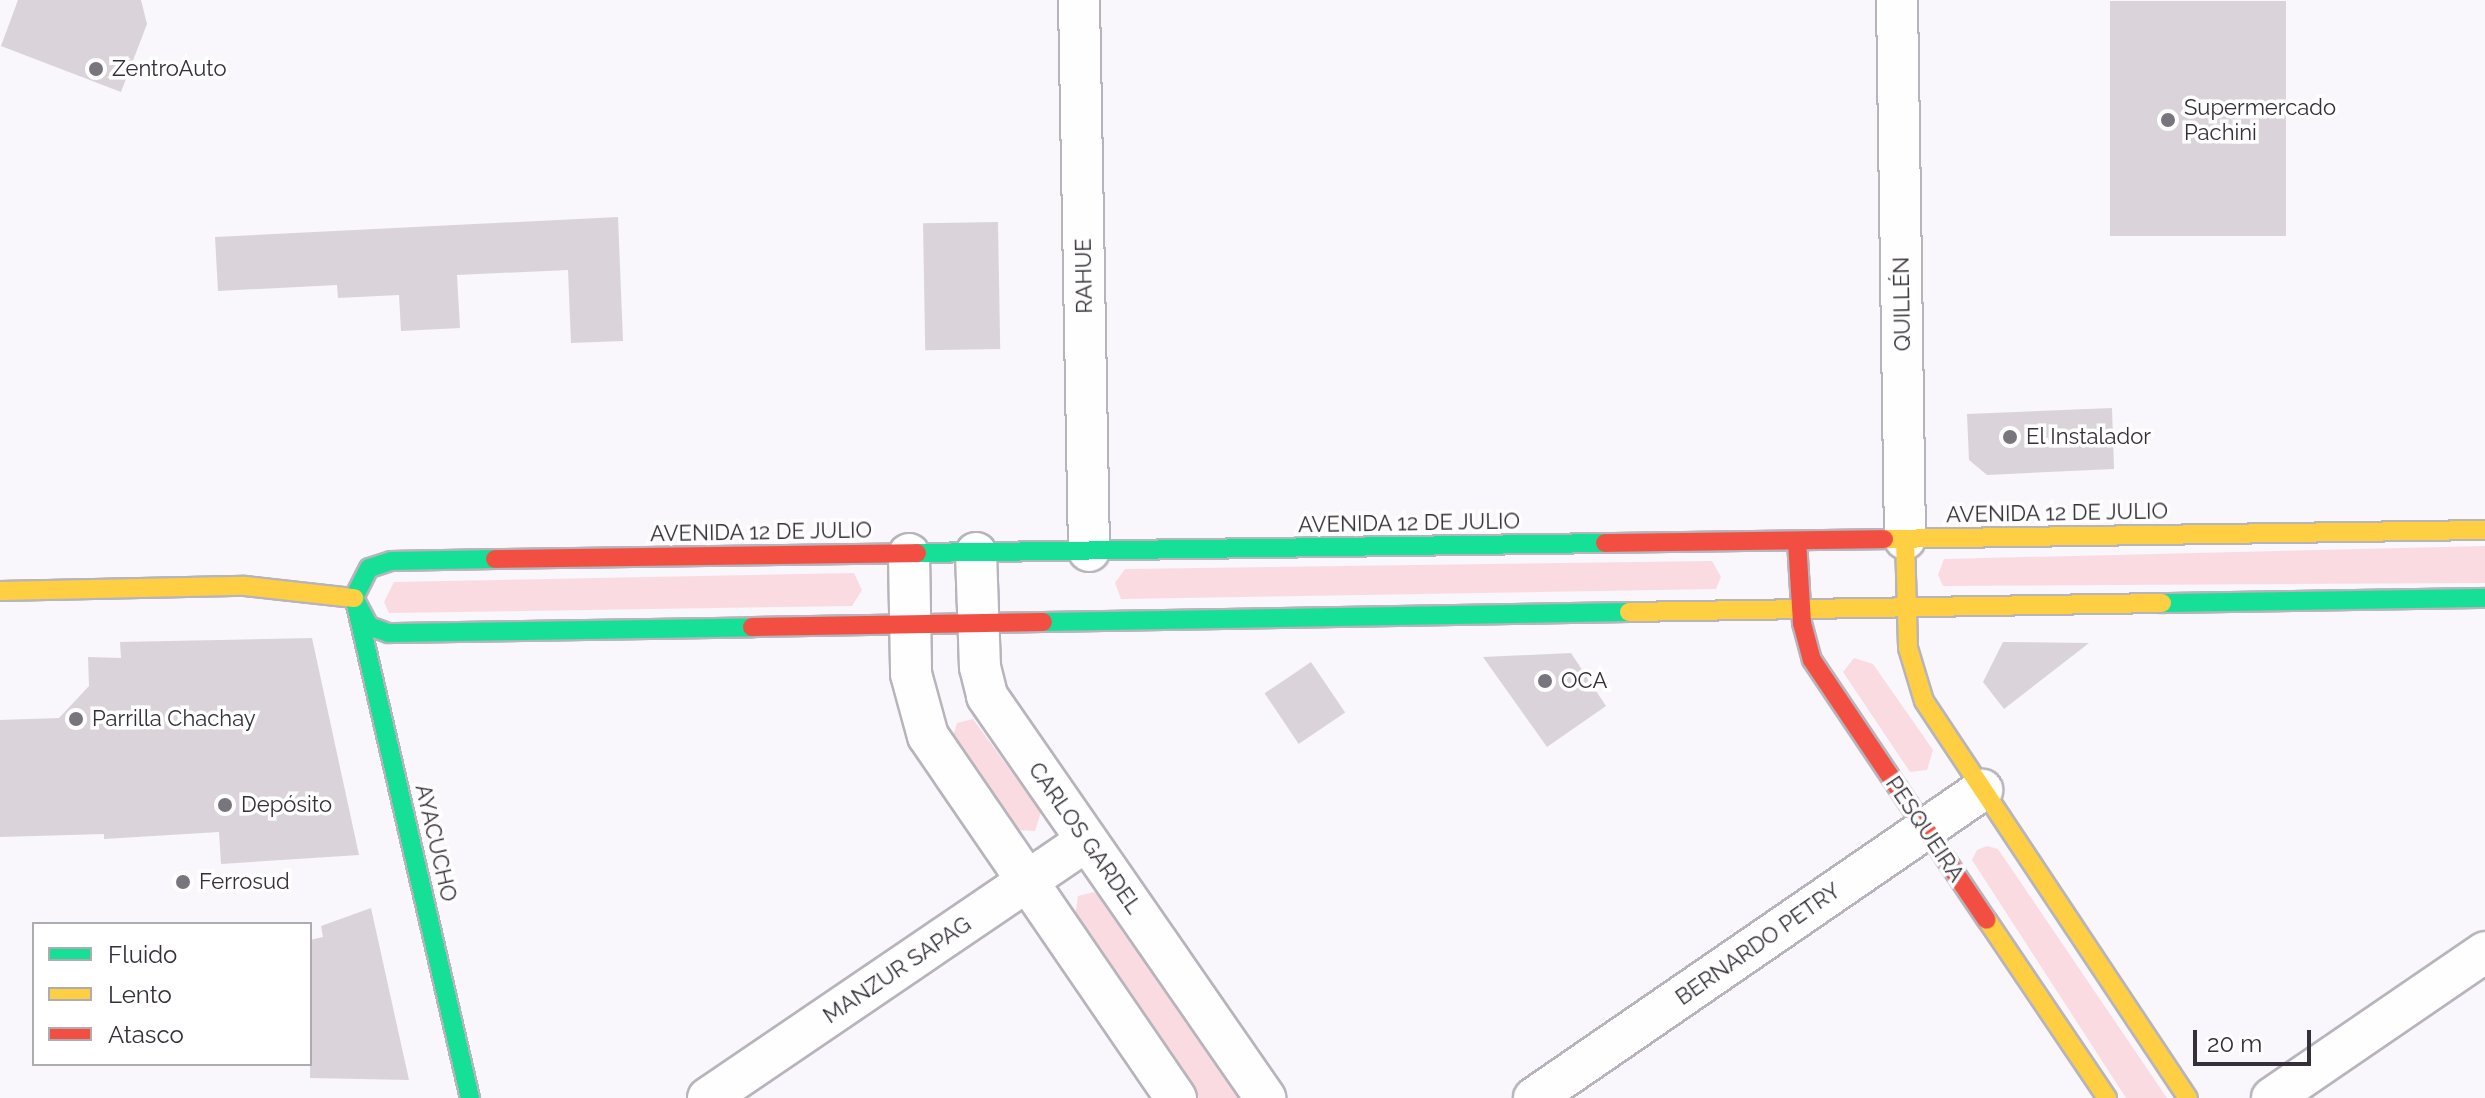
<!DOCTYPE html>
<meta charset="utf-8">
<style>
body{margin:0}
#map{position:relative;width:2485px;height:1098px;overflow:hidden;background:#f9f6fc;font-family:Raleway,sans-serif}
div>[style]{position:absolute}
.green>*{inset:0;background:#fbdbe2}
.building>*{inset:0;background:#dad4da;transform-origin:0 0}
.roads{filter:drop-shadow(2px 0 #b8b4bb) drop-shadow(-2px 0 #b8b4bb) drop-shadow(0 2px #b8b4bb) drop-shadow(0 -2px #b8b4bb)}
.street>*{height:40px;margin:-20px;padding:0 20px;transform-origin:20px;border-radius:20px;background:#fefeff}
.fast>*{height:18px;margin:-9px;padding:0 9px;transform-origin:9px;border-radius:9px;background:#16e098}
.slow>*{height:18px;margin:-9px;padding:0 9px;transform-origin:9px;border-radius:9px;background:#ffcf43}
.jam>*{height:18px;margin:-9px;padding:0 9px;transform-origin:9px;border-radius:9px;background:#f24e42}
.dots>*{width:22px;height:22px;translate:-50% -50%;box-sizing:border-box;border:4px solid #fff;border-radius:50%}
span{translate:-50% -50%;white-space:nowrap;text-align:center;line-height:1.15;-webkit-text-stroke:7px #fff;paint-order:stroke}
.poi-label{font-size:22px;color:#342f39}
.left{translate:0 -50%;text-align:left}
.street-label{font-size:22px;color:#342f39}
.legend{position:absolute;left:32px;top:922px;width:280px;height:144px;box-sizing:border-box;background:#fff;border:2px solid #aeacb0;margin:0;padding:10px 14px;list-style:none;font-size:24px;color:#342f39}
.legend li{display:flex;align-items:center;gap:16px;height:40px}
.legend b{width:40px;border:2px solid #aeacb0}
.scale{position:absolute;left:2193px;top:1030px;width:118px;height:36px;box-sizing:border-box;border:4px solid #342f39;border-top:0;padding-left:10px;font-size:24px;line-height:28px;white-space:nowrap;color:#342f39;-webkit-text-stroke:6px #fff;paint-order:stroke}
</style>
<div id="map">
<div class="green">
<div style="clip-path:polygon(2485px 546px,2485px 583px,1943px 586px,1938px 575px,1944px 559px)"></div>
<div style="clip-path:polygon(1712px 561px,1721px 577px,1716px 589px,1121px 599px,1115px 583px,1125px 569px)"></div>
<div style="clip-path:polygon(854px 573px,862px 590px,852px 606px,389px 613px,384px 602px,394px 582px)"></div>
<div style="clip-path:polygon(1854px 658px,1873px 664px,1933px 750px,1927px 770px,1910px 772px,1843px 672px)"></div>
<div style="clip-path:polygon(973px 719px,1041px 812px,1035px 831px,1014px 830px,952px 739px,957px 723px)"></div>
<div style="clip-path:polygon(1987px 846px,1998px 849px,2167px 1098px,2126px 1098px,1972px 860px,1977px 850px)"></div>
<div style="clip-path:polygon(1094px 892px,1102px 898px,1240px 1098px,1199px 1098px,1075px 917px,1078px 896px)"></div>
</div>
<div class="building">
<div style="clip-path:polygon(18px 0,141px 0,147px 24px,121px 92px,1px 46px)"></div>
<div style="left:2286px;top:1px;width:235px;height:176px;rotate:90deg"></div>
<div style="clip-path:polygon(618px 217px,623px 341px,571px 343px,568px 270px,457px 275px,460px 328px,401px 331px,399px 295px,338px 298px,337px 285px,218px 291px,215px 237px)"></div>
<div style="left:998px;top:222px;width:127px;height:75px;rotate:89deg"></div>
<div style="clip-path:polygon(2112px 408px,2114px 469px,1987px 475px,1969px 460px,1967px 414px)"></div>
<div style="clip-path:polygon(312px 638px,359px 855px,221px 864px,219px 832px,104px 839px,104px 834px,0 837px,0 720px,59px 718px,89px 686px,88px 657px,121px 658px,120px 642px)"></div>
<div style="clip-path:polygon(2003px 642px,2089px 643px,2004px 709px,1983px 682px)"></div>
<div style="clip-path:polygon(1571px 653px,1606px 706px,1547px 747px,1483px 657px)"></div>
<div style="left:1311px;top:662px;width:61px;height:56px;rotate:56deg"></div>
<div style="clip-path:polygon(371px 908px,409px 1080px,310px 1078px,310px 940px,323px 937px,321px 926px)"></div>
</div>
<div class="roads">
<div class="street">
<div style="left:1079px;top:0;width:551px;rotate:88.96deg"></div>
<div style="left:1897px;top:0;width:539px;rotate:89.15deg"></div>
<div style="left:976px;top:553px;width:114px;rotate:88deg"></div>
<div style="left:980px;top:667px;width:30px;rotate:76deg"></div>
<div style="left:987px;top:696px;width:489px;rotate:55.3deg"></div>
<div style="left:909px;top:554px;width:120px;rotate:89deg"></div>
<div style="left:911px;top:674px;width:64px;rotate:74.7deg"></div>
<div style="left:928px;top:736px;width:439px;rotate:55.6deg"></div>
<div style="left:708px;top:1098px;width:457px;rotate:-34.2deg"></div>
<div style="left:1534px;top:1098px;width:544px;rotate:-34.51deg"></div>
<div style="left:2272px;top:1098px;width:258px;rotate:-34.4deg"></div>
</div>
<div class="fast">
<div style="left:917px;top:553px;width:688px;rotate:-0.83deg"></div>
<div style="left:495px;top:559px;width:104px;rotate:178.9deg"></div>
<div style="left:391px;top:561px;width:23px;rotate:162deg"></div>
<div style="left:369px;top:568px;width:34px;rotate:117deg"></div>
<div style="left:354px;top:598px;width:32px;rotate:62deg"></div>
<div style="left:369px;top:626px;width:20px;rotate:20deg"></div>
<div style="left:388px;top:633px;width:364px;rotate:-0.9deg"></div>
<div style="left:355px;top:600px;width:511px;rotate:77deg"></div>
<div style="left:2162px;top:603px;width:323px;rotate:-0.9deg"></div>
<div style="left:1043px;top:622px;width:586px;rotate:-0.98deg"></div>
</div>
<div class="slow">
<div style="left:1884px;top:539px;width:601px;rotate:-0.86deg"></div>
<div style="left:1905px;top:539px;width:109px;rotate:88.4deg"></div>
<div style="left:1908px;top:648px;width:55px;rotate:73.2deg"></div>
<div style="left:1924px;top:701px;width:477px;rotate:56.4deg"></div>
<div style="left:0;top:591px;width:245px;rotate:-1.2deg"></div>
<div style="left:245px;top:586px;width:110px;rotate:6.3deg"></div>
<div style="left:1629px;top:612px;width:533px;rotate:-0.97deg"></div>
<div style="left:1987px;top:920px;width:215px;rotate:56deg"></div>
</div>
<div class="jam">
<div style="left:1797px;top:541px;width:82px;rotate:86.5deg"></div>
<div style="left:1802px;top:623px;width:38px;rotate:75deg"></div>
<div style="left:1812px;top:660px;width:313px;rotate:56.1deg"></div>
<div style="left:1605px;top:543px;width:279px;rotate:-0.8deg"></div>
<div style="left:495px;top:559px;width:422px;rotate:-0.8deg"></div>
<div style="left:752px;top:627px;width:291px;rotate:-1deg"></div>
</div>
</div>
<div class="dots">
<div style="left:96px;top:69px;background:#79757d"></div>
<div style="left:2168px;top:120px;background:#79757d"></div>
<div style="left:2010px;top:437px;background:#79757d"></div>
<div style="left:1545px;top:681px;background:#79757d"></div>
<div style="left:76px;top:719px;background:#79757d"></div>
<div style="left:225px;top:805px;background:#79757d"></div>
<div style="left:183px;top:882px;background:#79757d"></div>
</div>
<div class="poi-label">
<span class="left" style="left:112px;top:69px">ZentroAuto</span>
<span class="left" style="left:2184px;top:120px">Supermercado<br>Pachini</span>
<span class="left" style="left:2026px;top:437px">El Instalador</span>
<span class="left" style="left:1561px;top:681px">OCA</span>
<span class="left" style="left:92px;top:719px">Parrilla Chachay</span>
<span class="left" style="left:241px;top:805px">Depósito</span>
<span class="left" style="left:199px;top:882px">Ferrosud</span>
</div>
<div class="street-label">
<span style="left:1084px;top:276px;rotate:-91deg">RAHUE</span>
<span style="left:1902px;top:304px;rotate:-91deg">QUILLÉN</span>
<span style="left:2057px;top:513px;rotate:-1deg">AVENIDA 12 DE JULIO</span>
<span style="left:1409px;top:523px;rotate:-1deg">AVENIDA 12 DE JULIO</span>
<span style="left:761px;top:532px;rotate:-1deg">AVENIDA 12 DE JULIO</span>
<span style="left:1925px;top:829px;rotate:56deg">PESQUEIRA</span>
<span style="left:1085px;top:838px;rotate:55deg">CARLOS GARDEL</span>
<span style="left:436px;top:843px;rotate:77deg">AYACUCHO</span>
<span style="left:1758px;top:944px;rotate:-35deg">BERNARDO PETRY</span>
<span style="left:897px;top:970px;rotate:-34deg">MANZUR SAPAG</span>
</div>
<ul class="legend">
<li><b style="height:10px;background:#16e098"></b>Fluido</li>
<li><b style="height:10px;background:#ffcf43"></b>Lento</li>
<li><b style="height:10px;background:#f24e42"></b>Atasco</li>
</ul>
<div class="scale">20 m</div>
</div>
